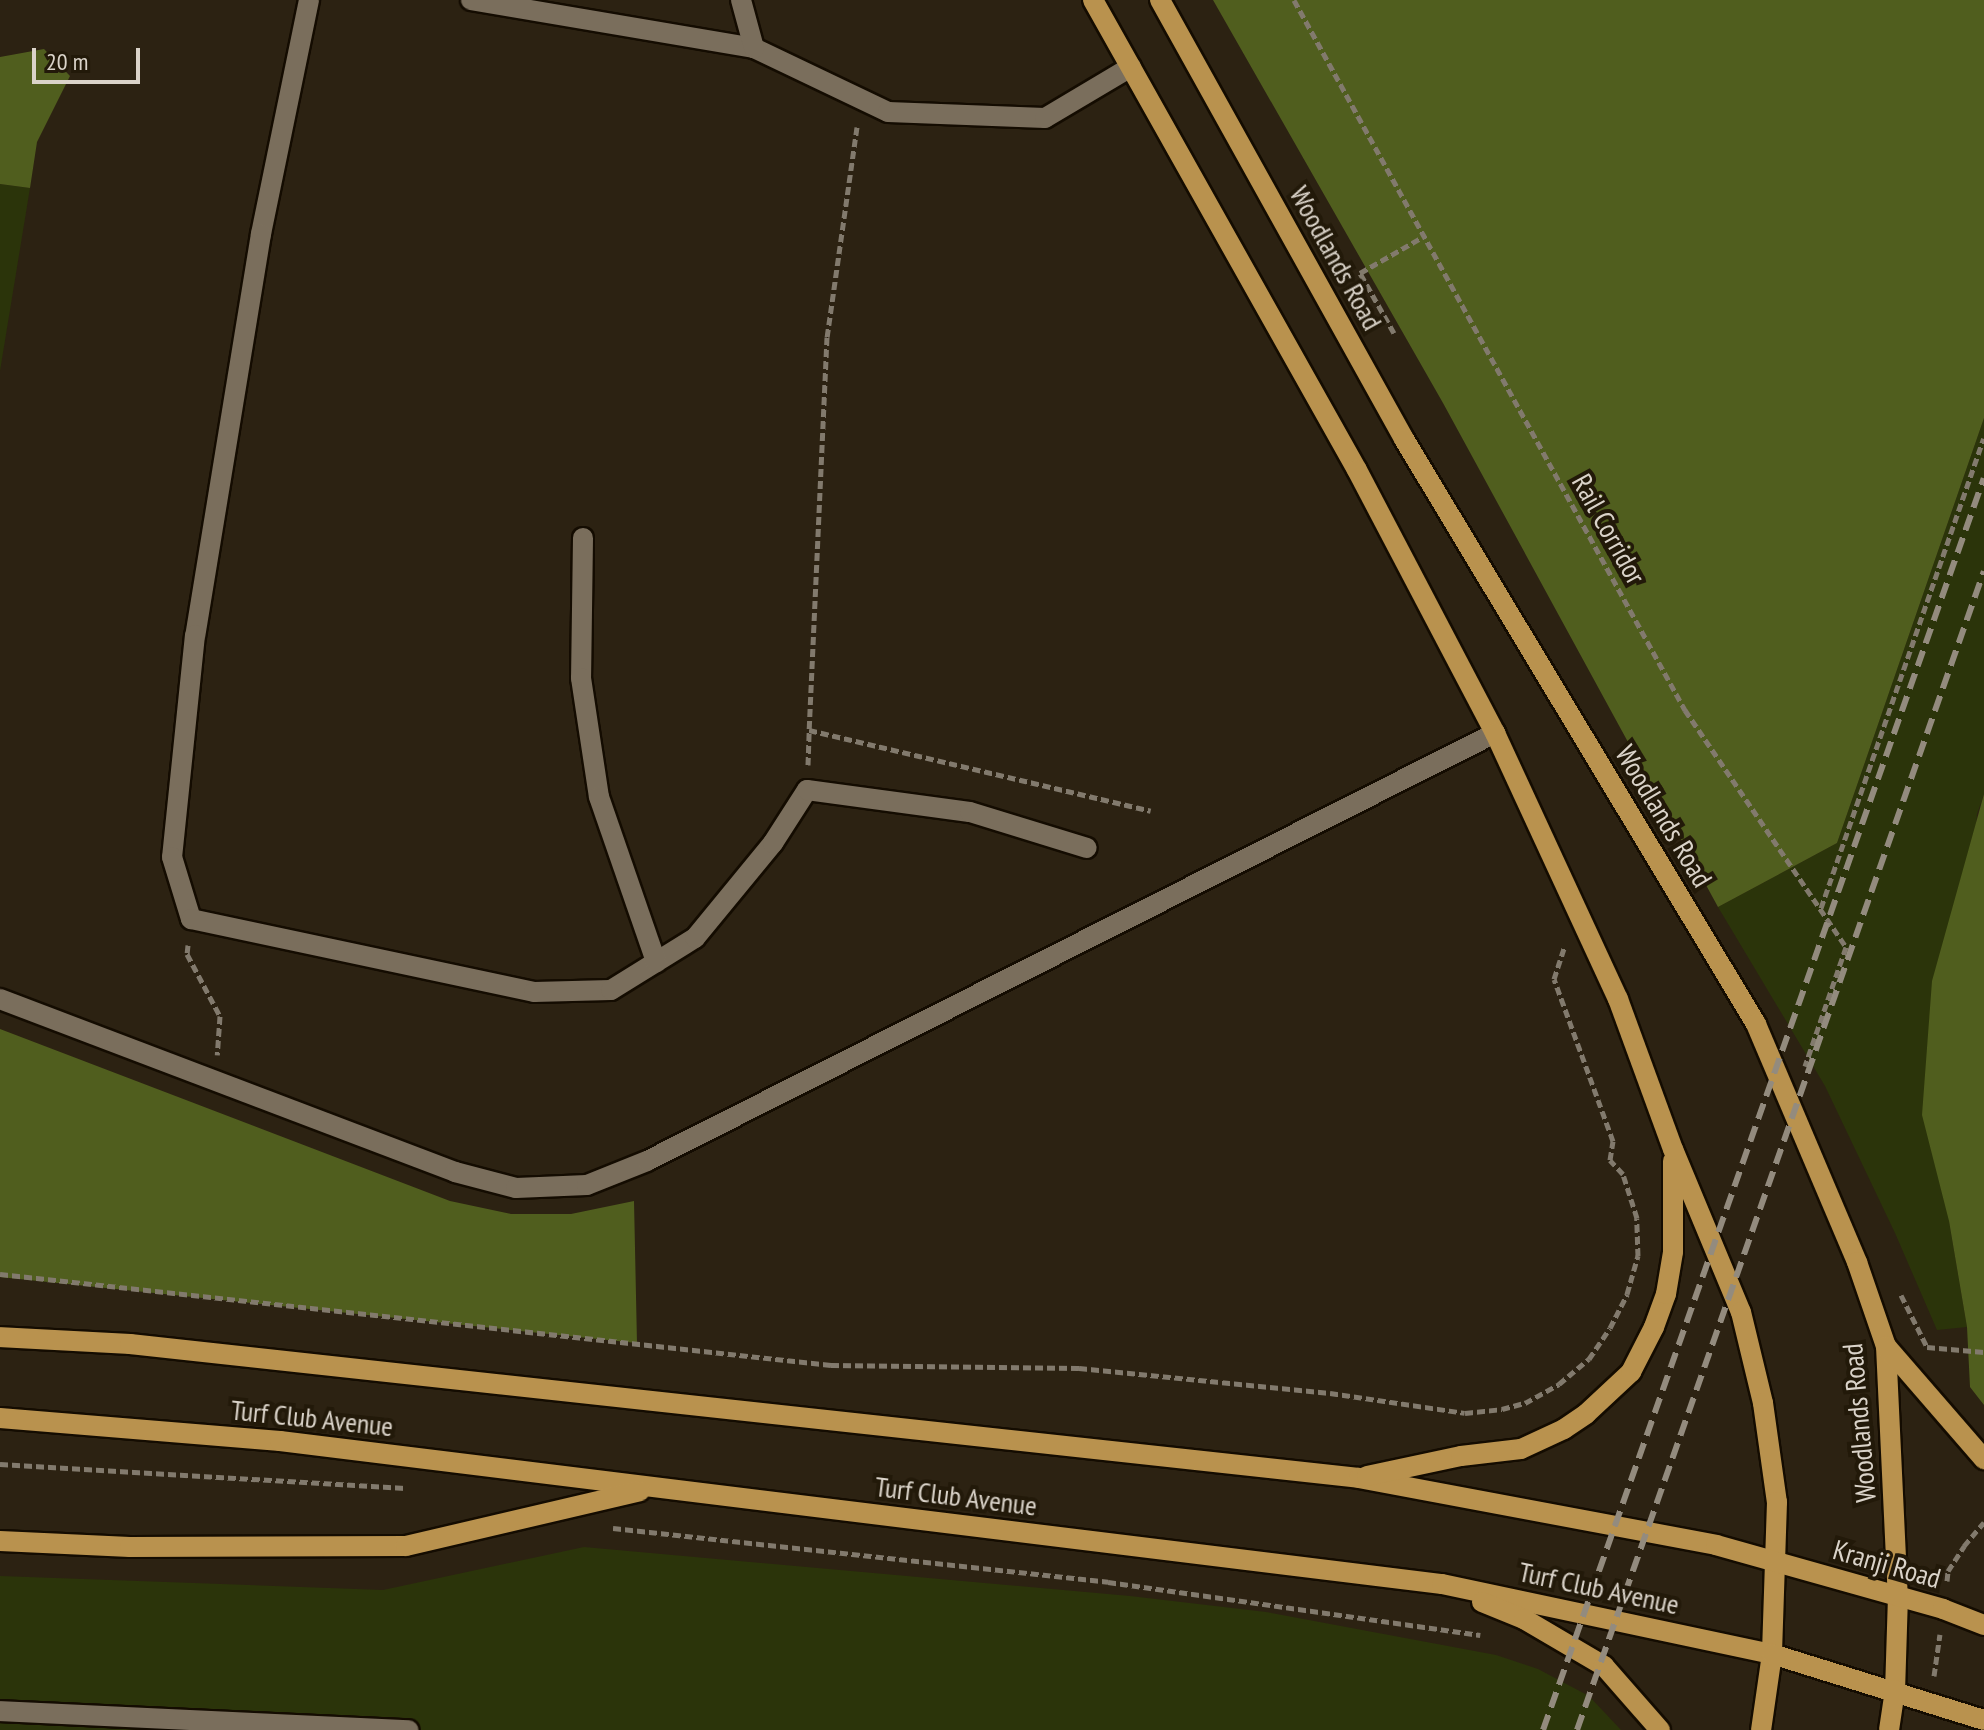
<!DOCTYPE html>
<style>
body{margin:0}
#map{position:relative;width:1984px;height:1730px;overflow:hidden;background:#2c2212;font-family:"PT Sans Narrow",sans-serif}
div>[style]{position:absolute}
.green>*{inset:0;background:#2b340a}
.forest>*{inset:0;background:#505e1e}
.path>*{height:5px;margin-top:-2.5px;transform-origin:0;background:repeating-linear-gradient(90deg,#827a6d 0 8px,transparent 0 12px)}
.roads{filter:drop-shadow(2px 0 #140c01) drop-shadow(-2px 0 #140c01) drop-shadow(0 2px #140c01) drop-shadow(0 -2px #140c01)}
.service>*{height:20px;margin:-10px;padding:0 10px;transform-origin:10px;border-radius:10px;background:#7a6e5c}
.minor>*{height:20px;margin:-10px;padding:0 10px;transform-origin:10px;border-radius:10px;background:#7a6e5c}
.primary>*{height:20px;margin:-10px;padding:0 10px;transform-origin:10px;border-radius:10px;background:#b9924e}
.rail>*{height:6px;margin-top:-3px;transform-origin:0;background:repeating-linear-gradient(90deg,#938b7e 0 16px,transparent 0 24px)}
span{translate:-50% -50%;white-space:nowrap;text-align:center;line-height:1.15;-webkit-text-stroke:8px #221909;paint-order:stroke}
.street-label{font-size:28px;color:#dad3c9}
.scale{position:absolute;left:32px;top:48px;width:108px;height:36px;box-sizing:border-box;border:4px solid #dad3c9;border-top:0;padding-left:10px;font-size:24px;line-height:28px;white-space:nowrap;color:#dad3c9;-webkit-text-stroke:6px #221909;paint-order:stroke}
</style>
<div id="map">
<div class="green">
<div style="clip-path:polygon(0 184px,30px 188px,0 371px)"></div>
<div style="clip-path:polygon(1984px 418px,1984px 794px,1977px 814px,1949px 1221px,1967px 1327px,1937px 1330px,1895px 1233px,1825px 1086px,1718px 907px,1837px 843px)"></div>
<div style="clip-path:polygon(584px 1547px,1130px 1596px,1266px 1612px,1496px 1655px,1538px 1669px,1589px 1696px,1621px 1730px,0 1730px,0 1576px,383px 1590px)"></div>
</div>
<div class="forest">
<div style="clip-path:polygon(1213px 0,1984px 0,1984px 418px,1837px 843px,1718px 907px,1443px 403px)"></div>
<div style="clip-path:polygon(44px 49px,70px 76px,37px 142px,30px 188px,0 184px,0 57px)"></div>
<div style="clip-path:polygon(1984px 794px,1984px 1405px,1970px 1387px,1967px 1327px,1949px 1221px,1922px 1115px,1932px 981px)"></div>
<div style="clip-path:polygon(0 1029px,450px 1201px,511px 1214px,571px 1214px,634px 1201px,637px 1343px,0 1277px)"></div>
</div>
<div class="path">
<div style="left:1294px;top:0;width:811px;rotate:61.16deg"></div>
<div style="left:1685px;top:710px;width:287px;rotate:55.8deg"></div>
<div style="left:1846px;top:947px;width:126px;rotate:109deg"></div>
<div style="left:857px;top:127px;width:212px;rotate:98.1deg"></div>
<div style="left:827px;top:337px;width:393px;rotate:92.6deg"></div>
<div style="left:809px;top:730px;width:351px;rotate:13.3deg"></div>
<div style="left:1394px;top:333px;width:69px;rotate:-119.5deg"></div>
<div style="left:1360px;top:273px;width:76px;rotate:-29.9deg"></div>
<div style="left:808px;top:765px;width:35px;rotate:-88deg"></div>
<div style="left:1821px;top:908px;width:497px;rotate:-70.9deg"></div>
<div style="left:188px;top:945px;width:9px;rotate:96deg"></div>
<div style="left:187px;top:954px;width:70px;rotate:62deg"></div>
<div style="left:220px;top:1016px;width:39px;rotate:94deg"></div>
<div style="left:0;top:1274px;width:836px;rotate:6.25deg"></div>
<div style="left:831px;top:1365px;width:248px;rotate:0.7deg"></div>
<div style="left:1079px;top:1368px;width:252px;rotate:5.7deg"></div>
<div style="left:1330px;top:1393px;width:136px;rotate:8.4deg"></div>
<div style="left:1465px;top:1413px;width:37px;rotate:-6deg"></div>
<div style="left:1502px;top:1409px;width:24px;rotate:-15deg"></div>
<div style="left:1525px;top:1403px;width:39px;rotate:-29deg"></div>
<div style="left:1559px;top:1384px;width:39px;rotate:-40deg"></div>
<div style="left:1589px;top:1359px;width:37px;rotate:-56deg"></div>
<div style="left:1610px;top:1328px;width:38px;rotate:-63deg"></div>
<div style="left:1627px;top:1294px;width:40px;rotate:-74deg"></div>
<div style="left:1638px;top:1256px;width:38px;rotate:-92deg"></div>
<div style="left:1637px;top:1218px;width:46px;rotate:-107.7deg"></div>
<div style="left:1623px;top:1174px;width:19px;rotate:-133deg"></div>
<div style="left:1610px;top:1160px;width:19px;rotate:-81deg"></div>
<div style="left:1613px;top:1141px;width:172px;rotate:-110deg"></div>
<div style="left:1554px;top:979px;width:33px;rotate:-72deg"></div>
<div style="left:1901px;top:1295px;width:58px;rotate:63.4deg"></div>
<div style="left:1927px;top:1347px;width:57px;rotate:5deg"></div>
<div style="left:0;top:1464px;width:406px;rotate:3.4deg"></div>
<div style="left:613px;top:1528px;width:498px;rotate:6.2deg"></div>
<div style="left:1108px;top:1582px;width:376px;rotate:8.1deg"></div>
<div style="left:1947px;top:1581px;width:10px;rotate:-84deg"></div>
<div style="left:1948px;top:1571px;width:30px;rotate:-57deg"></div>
<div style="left:1964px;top:1546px;width:31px;rotate:-50deg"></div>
<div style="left:1934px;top:1676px;width:42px;rotate:-81.9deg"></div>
</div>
<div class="roads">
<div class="service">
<div style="left:309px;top:0;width:239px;rotate:101.6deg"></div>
<div style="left:261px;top:234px;width:406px;rotate:99.3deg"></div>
<div style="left:195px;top:635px;width:223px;rotate:95.9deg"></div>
<div style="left:172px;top:857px;width:65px;rotate:73deg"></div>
<div style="left:191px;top:919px;width:351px;rotate:12deg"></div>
<div style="left:534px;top:992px;width:77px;rotate:-1.5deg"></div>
<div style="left:611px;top:990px;width:99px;rotate:-31.8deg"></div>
<div style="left:695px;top:938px;width:123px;rotate:-50.6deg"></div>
<div style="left:773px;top:843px;width:63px;rotate:-57.3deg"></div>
<div style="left:807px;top:790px;width:164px;rotate:7.7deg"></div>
<div style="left:970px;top:812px;width:122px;rotate:17.1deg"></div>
<div style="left:471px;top:0;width:287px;rotate:9.6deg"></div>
<div style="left:754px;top:48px;width:148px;rotate:25.5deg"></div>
<div style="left:888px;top:112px;width:157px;rotate:2.2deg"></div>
<div style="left:1045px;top:118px;width:100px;rotate:-30.7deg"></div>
<div style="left:741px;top:0;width:50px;rotate:74.8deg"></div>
<div style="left:583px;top:538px;width:140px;rotate:90.8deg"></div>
<div style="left:581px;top:678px;width:120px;rotate:81.4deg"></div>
<div style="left:599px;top:797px;width:175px;rotate:70.9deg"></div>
<div style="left:0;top:999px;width:487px;rotate:20.8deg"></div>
<div style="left:455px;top:1172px;width:63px;rotate:14.7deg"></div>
<div style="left:516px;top:1188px;width:71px;rotate:-2.4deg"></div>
<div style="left:587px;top:1185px;width:65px;rotate:-21.8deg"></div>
<div style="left:647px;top:1161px;width:950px;rotate:-26.78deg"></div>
</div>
<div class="minor">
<div style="left:0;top:1711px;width:409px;rotate:2.7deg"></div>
</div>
<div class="primary">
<div style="left:1093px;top:0;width:539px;rotate:60.68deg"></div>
<div style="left:1357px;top:470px;width:297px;rotate:62.3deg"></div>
<div style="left:1495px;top:733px;width:293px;rotate:65.2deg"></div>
<div style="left:1618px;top:999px;width:160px;rotate:69.9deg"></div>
<div style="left:1673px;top:1149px;width:177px;rotate:67.4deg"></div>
<div style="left:1741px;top:1312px;width:94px;rotate:76.4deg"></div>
<div style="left:1763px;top:1403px;width:100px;rotate:82deg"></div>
<div style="left:1777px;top:1502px;width:152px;rotate:91.9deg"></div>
<div style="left:1772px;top:1654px;width:77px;rotate:98.2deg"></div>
<div style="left:1160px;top:0;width:502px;rotate:60.93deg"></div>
<div style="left:1404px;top:439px;width:683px;rotate:58.96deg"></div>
<div style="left:1756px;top:1024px;width:259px;rotate:67deg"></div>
<div style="left:1857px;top:1262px;width:89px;rotate:71deg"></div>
<div style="left:1886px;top:1346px;width:250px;rotate:87.3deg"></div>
<div style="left:1898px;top:1596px;width:94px;rotate:91.8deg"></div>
<div style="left:1895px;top:1690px;width:40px;rotate:98.5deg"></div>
<div style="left:0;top:1337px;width:130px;rotate:3.1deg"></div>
<div style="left:130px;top:1344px;width:1236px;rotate:6.22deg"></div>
<div style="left:1359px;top:1478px;width:363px;rotate:10.6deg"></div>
<div style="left:1716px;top:1545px;width:236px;rotate:15.7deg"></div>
<div style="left:1943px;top:1609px;width:44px;rotate:21.3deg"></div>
<div style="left:1886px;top:1346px;width:150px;rotate:49.1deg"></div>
<div style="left:0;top:1418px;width:281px;rotate:4.7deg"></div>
<div style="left:280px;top:1441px;width:1171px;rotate:7.02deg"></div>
<div style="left:1442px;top:1584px;width:337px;rotate:12deg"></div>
<div style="left:1772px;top:1654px;width:222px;rotate:17.3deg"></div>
<div style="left:1367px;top:1476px;width:96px;rotate:-12deg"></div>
<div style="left:1461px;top:1456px;width:60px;rotate:-6.7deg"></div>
<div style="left:1521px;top:1449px;width:47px;rotate:-24.9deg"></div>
<div style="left:1564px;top:1429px;width:27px;rotate:-34deg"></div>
<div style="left:1586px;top:1414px;width:62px;rotate:-43deg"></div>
<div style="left:1631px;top:1372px;width:51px;rotate:-62.9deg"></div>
<div style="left:1654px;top:1327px;width:35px;rotate:-70deg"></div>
<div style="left:1666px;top:1294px;width:43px;rotate:-80.5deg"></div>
<div style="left:1673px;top:1252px;width:91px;rotate:-90deg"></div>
<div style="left:0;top:1541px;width:130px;rotate:2.6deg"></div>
<div style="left:130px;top:1547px;width:276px;rotate:-0.2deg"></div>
<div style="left:406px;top:1546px;width:240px;rotate:-13.2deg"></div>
<div style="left:1482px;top:1602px;width:45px;rotate:22deg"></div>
<div style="left:1524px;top:1619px;width:93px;rotate:30.4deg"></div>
<div style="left:1604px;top:1666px;width:85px;rotate:48.8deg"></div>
</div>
</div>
<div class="rail">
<div style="left:1543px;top:1730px;width:1327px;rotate:-70.6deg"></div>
<div style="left:1577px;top:1730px;width:1228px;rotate:-70.65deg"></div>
</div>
<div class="street-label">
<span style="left:1336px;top:258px;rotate:61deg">Woodlands Road</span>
<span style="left:1609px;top:529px;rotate:61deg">Rail Corridor</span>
<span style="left:1664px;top:816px;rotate:59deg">Woodlands Road</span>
<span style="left:312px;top:1418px;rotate:6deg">Turf Club Avenue</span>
<span style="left:1859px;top:1423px;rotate:-95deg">Woodlands Road</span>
<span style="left:956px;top:1496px;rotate:7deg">Turf Club Avenue</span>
<span style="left:1887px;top:1564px;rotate:16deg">Kranji Road</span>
<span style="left:1599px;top:1588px;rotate:12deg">Turf Club Avenue</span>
</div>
<div class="scale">20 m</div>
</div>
